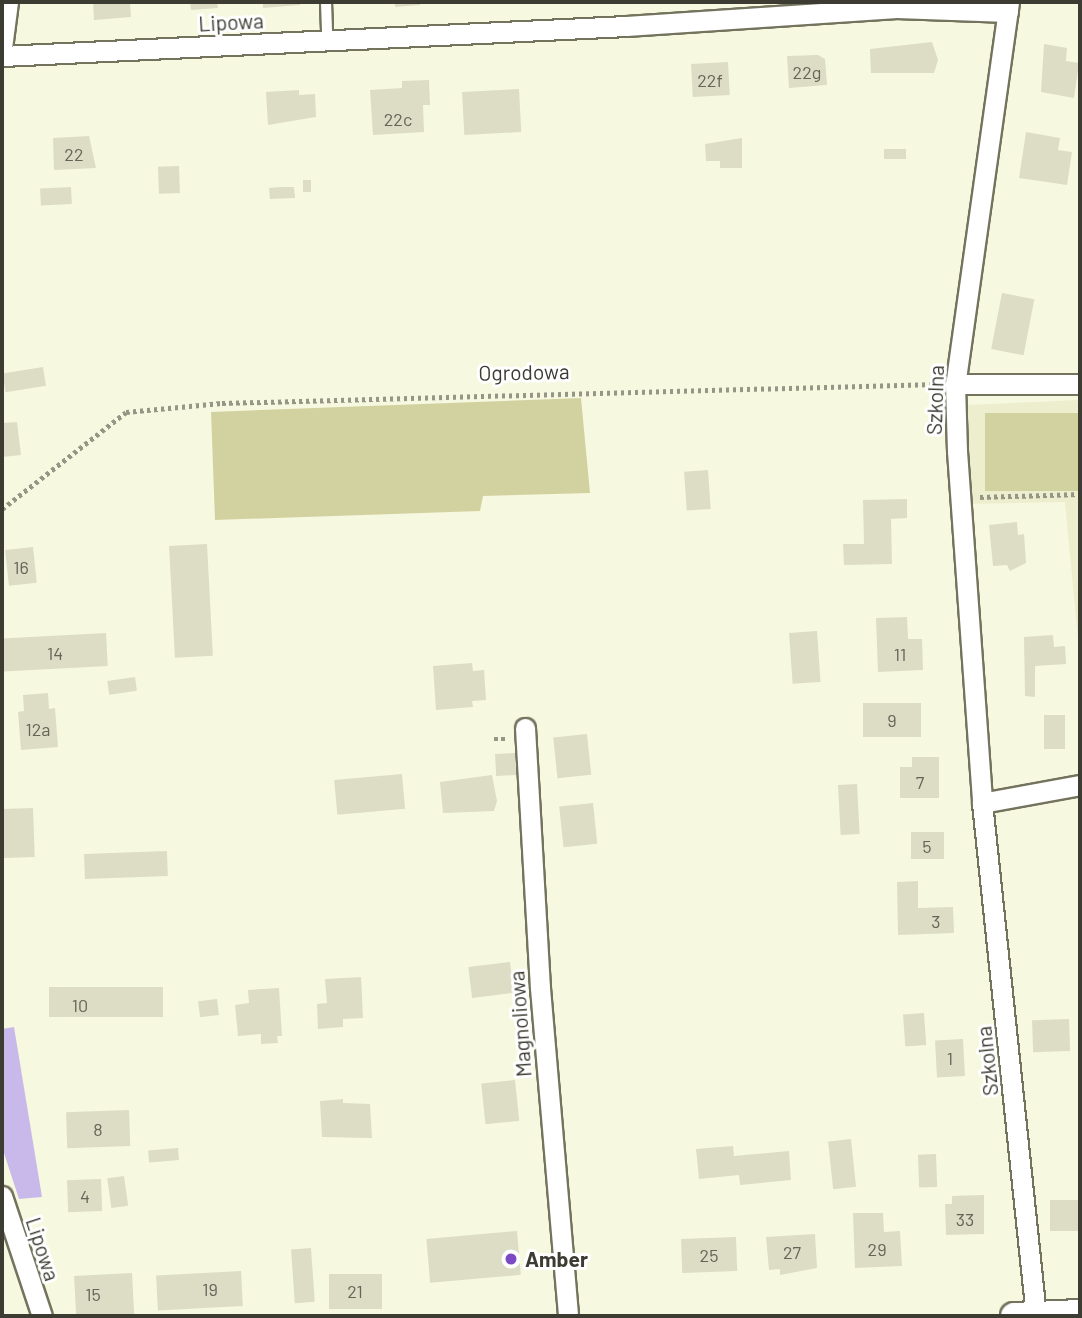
<!DOCTYPE html>
<style>
body{margin:0}
#map{position:relative;width:1082px;height:1318px;overflow:hidden;background:#f7f8e0;font-family:Barlow,sans-serif}
div>[style]{position:absolute}
.built>*{inset:0;background:#edeece}
.green>*{inset:0;background:#d2d2a1;transform-origin:0 0}
.water>*{inset:0;background:#c9b9ea}
.building>*{inset:0;background:#ddddc6;transform-origin:0 0}
.path>*{height:4.5px;margin-top:-2.25px;transform-origin:0;background:repeating-linear-gradient(90deg,#969686 0 3.5px,transparent 0 7px)}
.roads{filter:drop-shadow(2px 0 #73735e) drop-shadow(-2px 0 #73735e) drop-shadow(0 2px #73735e) drop-shadow(0 -2px #73735e)}
.lane>*{height:10px;margin:-5px;padding:0 5px;transform-origin:5px;border-radius:5px;background:#fff}
.street>*{height:19px;margin:-9.5px;padding:0 9.5px;transform-origin:9.5px;border-radius:9.5px;background:#fff}
.secondary>*{height:26px;margin:-13px;padding:0 13px;transform-origin:13px;border-radius:13px;background:#fff}
.dots>*{width:19px;height:19px;translate:-50% -50%;box-sizing:border-box;border:4px solid #fff;border-radius:50%}
span{translate:-50% -50%;white-space:nowrap;text-align:center;line-height:1.15;-webkit-text-stroke:6px #fff;paint-order:stroke}
.number-label{font-size:18px;color:#646458}
.number-label span{-webkit-text-stroke-width:0}
.street-label{font-size:21px;color:#3c3c33}
.poi-label{font-size:21px;color:#3c3c33;font-weight:700}
.left{translate:0 -50%;text-align:left}
.frame{position:absolute;inset:0;border:4px solid #3c3c33;pointer-events:none}
</style>
<div id="map">
<div class="built">
<div style="clip-path:polygon(1080px 400px,1080px 661px,1065px 502px,969px 504px,965px 418px,968px 405px)"></div>
</div>
<div class="green">
<div style="clip-path:polygon(581px 398px,590px 493px,483px 496px,480px 511px,215px 520px,211px 412px)"></div>
<div style="left:1080px;top:413px;width:78px;height:95px;rotate:90deg"></div>
</div>
<div class="water">
<div style="clip-path:polygon(14px 1027px,42px 1197px,19px 1199px,2px 1147px,2px 1029px)"></div>
</div>
<div class="building">
<div style="clip-path:polygon(93px 2px,130px 2px,131px 17px,94px 20px)"></div>
<div style="clip-path:polygon(190px 2px,217px 2px,218px 8px,191px 10px)"></div>
<div style="clip-path:polygon(263px 2px,300px 2px,300px 5px,263px 8px)"></div>
<div style="clip-path:polygon(395px 2px,420px 2px,420px 5px,395px 7px)"></div>
<div style="clip-path:polygon(932px 42px,938px 60px,934px 73px,871px 73px,870px 49px)"></div>
<div style="clip-path:polygon(1044px 44px,1067px 48px,1066px 61px,1079px 63px,1074px 98px,1041px 92px)"></div>
<div style="clip-path:polygon(818px 55px,825px 59px,827px 85px,789px 88px,787px 56px)"></div>
<div style="left:728px;top:62px;width:33px;height:37px;rotate:87deg"></div>
<div style="clip-path:polygon(429px 80px,430px 105px,423px 105px,424px 132px,373px 135px,370px 90px,402px 88px,402px 81px)"></div>
<div style="left:519px;top:89px;width:43px;height:57px;rotate:87deg"></div>
<div style="clip-path:polygon(299px 90px,299px 95px,315px 94px,316px 117px,268px 125px,266px 92px)"></div>
<div style="clip-path:polygon(1026px 132px,1060px 138px,1058px 150px,1072px 152px,1067px 185px,1019px 178px)"></div>
<div style="clip-path:polygon(89px 136px,96px 168px,54px 170px,53px 138px)"></div>
<div style="clip-path:polygon(742px 138px,742px 168px,720px 168px,720px 161px,706px 161px,705px 144px)"></div>
<div style="left:906px;top:149px;width:10px;height:22px;rotate:90deg"></div>
<div style="left:179px;top:166px;width:27px;height:21px;rotate:88deg"></div>
<div style="left:303px;top:180px;width:8px;height:12px"></div>
<div style="left:71px;top:187px;width:17px;height:31px;rotate:87deg"></div>
<div style="clip-path:polygon(281px 187px,294px 187px,295px 198px,270px 199px,269px 188px)"></div>
<div style="left:1002px;top:293px;width:33px;height:57px;rotate:11deg"></div>
<div style="left:43px;top:367px;width:19px;height:41px;rotate:81deg"></div>
<div style="clip-path:polygon(17px 422px,21px 455px,2px 457px,2px 423px)"></div>
<div style="left:708px;top:470px;width:39px;height:24px;rotate:86deg"></div>
<div style="clip-path:polygon(907px 499px,907px 518px,891px 519px,892px 564px,844px 565px,843px 544px,864px 544px,863px 500px)"></div>
<div style="clip-path:polygon(1017px 522px,1018px 535px,1024px 534px,1026px 563px,1010px 571px,1007px 565px,993px 566px,989px 525px)"></div>
<div style="left:207px;top:544px;width:112px;height:38px;rotate:87deg"></div>
<div style="left:33px;top:547px;width:36px;height:28px;rotate:84deg"></div>
<div style="clip-path:polygon(907px 617px,908px 639px,922px 639px,923px 670px,878px 672px,876px 618px)"></div>
<div style="left:817px;top:631px;width:51px;height:28px;rotate:86deg"></div>
<div style="left:106px;top:633px;width:33px;height:104px;rotate:87deg"></div>
<div style="clip-path:polygon(1053px 635px,1054px 647px,1065px 646px,1066px 664px,1035px 666px,1035px 697px,1025px 696px,1024px 637px)"></div>
<div style="clip-path:polygon(472px 663px,473px 671px,484px 670px,486px 700px,472px 701px,473px 707px,436px 710px,433px 666px)"></div>
<div style="left:135px;top:677px;width:14px;height:28px;rotate:82deg"></div>
<div style="clip-path:polygon(48px 693px,49px 709px,55px 708px,58px 747px,21px 750px,18px 712px,24px 711px,23px 695px)"></div>
<div style="left:921px;top:703px;width:34px;height:58px;rotate:90deg"></div>
<div style="left:1044px;top:715px;width:21px;height:34px"></div>
<div style="left:587px;top:734px;width:41px;height:34px;rotate:84deg"></div>
<div style="left:515px;top:753px;width:22px;height:20px;rotate:87deg"></div>
<div style="clip-path:polygon(912px 757px,939px 757px,939px 798px,900px 798px,900px 767px,912px 767px)"></div>
<div style="left:402px;top:774px;width:35px;height:68px;rotate:85deg"></div>
<div style="clip-path:polygon(492px 775px,497px 801px,494px 811px,443px 813px,440px 782px)"></div>
<div style="left:857px;top:784px;width:50px;height:19px;rotate:87deg"></div>
<div style="left:593px;top:803px;width:41px;height:34px;rotate:84deg"></div>
<div style="left:33px;top:808px;width:49px;height:31px;rotate:88deg"></div>
<div style="left:911px;top:832px;width:33px;height:27px"></div>
<div style="left:167px;top:851px;width:25px;height:83px;rotate:88deg"></div>
<div style="clip-path:polygon(918px 881px,918px 908px,953px 907px,954px 933px,898px 935px,897px 882px)"></div>
<div style="left:510px;top:962px;width:31px;height:42px;rotate:83deg"></div>
<div style="clip-path:polygon(361px 977px,363px 1018px,343px 1019px,343px 1027px,318px 1029px,317px 1004px,327px 1003px,325px 979px)"></div>
<div style="left:163px;top:987px;width:30px;height:114px;rotate:90deg"></div>
<div style="clip-path:polygon(279px 988px,282px 1036px,277px 1036px,278px 1043px,261px 1044px,261px 1034px,238px 1036px,235px 1005px,249px 1003px,248px 990px)"></div>
<div style="left:217px;top:999px;width:16px;height:19px;rotate:83deg"></div>
<div style="left:924px;top:1013px;width:32px;height:21px;rotate:86deg"></div>
<div style="left:1069px;top:1019px;width:32px;height:37px;rotate:88deg"></div>
<div style="left:963px;top:1039px;width:37px;height:28px;rotate:87deg"></div>
<div style="left:515px;top:1080px;width:41px;height:34px;rotate:84deg"></div>
<div style="clip-path:polygon(343px 1099px,343px 1103px,370px 1104px,372px 1138px,322px 1137px,320px 1101px)"></div>
<div style="left:129px;top:1110px;width:36px;height:63px;rotate:88deg"></div>
<div style="left:851px;top:1139px;width:48px;height:23px;rotate:84deg"></div>
<div style="clip-path:polygon(733px 1146px,734px 1156px,789px 1151px,791px 1180px,740px 1185px,739px 1175px,699px 1179px,696px 1149px)"></div>
<div style="left:178px;top:1148px;width:12px;height:30px;rotate:85deg"></div>
<div style="left:936px;top:1154px;width:33px;height:18px;rotate:88deg"></div>
<div style="left:124px;top:1176px;width:30px;height:17px;rotate:82deg"></div>
<div style="left:101px;top:1179px;width:32px;height:34px;rotate:88deg"></div>
<div style="clip-path:polygon(984px 1195px,984px 1234px,946px 1235px,945px 1204px,952px 1204px,952px 1196px)"></div>
<div style="left:1080px;top:1200px;width:31px;height:30px;rotate:90deg"></div>
<div style="clip-path:polygon(853px 1213px,883px 1213px,884px 1232px,900px 1231px,902px 1266px,855px 1268px)"></div>
<div style="left:517px;top:1231px;width:44px;height:91px;rotate:85deg"></div>
<div style="clip-path:polygon(815px 1234px,817px 1268px,780px 1275px,780px 1269px,769px 1270px,766px 1237px)"></div>
<div style="left:736px;top:1237px;width:34px;height:55px;rotate:88deg"></div>
<div style="left:311px;top:1248px;width:54px;height:20px;rotate:86deg"></div>
<div style="left:241px;top:1271px;width:35px;height:85px;rotate:87deg"></div>
<div style="left:132px;top:1273px;width:43px;height:58px;rotate:87deg"></div>
<div style="left:329px;top:1274px;width:53px;height:35px"></div>
</div>
<div class="path">
<div style="left:980px;top:497px;width:100px;rotate:-1.7deg"></div>
<div style="left:2px;top:509px;width:157px;rotate:-38deg"></div>
<div style="left:126px;top:412px;width:96px;rotate:-5.4deg"></div>
<div style="left:222px;top:403px;width:715px;rotate:-1.52deg"></div>
<div style="left:494px;top:739px;width:14px"></div>
</div>
<div class="roads">
<div class="lane">
<div style="left:326px;top:2px;width:38px;rotate:88deg"></div>
</div>
<div class="street">
<div style="left:1009px;top:2px;width:386px;rotate:98deg"></div>
<div style="left:955px;top:384px;width:67px;rotate:88.3deg"></div>
<div style="left:957px;top:451px;width:353px;rotate:85.9deg"></div>
<div style="left:982px;top:803px;width:516px;rotate:83.99deg"></div>
<div style="left:2px;top:48px;width:46px;rotate:-82.6deg"></div>
<div style="left:2px;top:56px;width:625px;rotate:-2.75deg"></div>
<div style="left:626px;top:26px;width:271px;rotate:-3.8deg"></div>
<div style="left:896px;top:8px;width:112px;rotate:2deg"></div>
<div style="left:955px;top:384px;width:125px"></div>
<div style="left:525px;top:728px;width:260px;rotate:86.7deg"></div>
<div style="left:540px;top:988px;width:329px;rotate:85.1deg"></div>
<div style="left:982px;top:803px;width:100px;rotate:-10.4deg"></div>
<div style="left:2px;top:1196px;width:126px;rotate:71.6deg"></div>
</div>
<div class="secondary">
<div style="left:1014px;top:1316px;width:66px;rotate:-2.6deg"></div>
</div>
</div>
<div class="dots">
<div style="left:511px;top:1259px;background:#7c4bc3"></div>
</div>
<div class="number-label">
<span style="left:807px;top:72px">22g</span>
<span style="left:710px;top:80px">22f</span>
<span style="left:398px;top:119px">22c</span>
<span style="left:74px;top:154px">22</span>
<span style="left:21px;top:567px">16</span>
<span style="left:55px;top:653px">14</span>
<span style="left:900px;top:654px">11</span>
<span style="left:892px;top:720px">9</span>
<span style="left:38px;top:729px">12a</span>
<span style="left:920px;top:782px">7</span>
<span style="left:927px;top:846px">5</span>
<span style="left:936px;top:921px">3</span>
<span style="left:80px;top:1005px">10</span>
<span style="left:950px;top:1058px">1</span>
<span style="left:98px;top:1129px">8</span>
<span style="left:85px;top:1196px">4</span>
<span style="left:965px;top:1219px">33</span>
<span style="left:877px;top:1249px">29</span>
<span style="left:792px;top:1252px">27</span>
<span style="left:709px;top:1255px">25</span>
<span style="left:210px;top:1289px">19</span>
<span style="left:355px;top:1291px">21</span>
<span style="left:93px;top:1294px">15</span>
</div>
<div class="street-label">
<span style="left:231px;top:22px;rotate:-3deg">Lipowa</span>
<span style="left:524px;top:372px;rotate:-1deg">Ogrodowa</span>
<span style="left:935px;top:400px;rotate:-88deg">Szkolna</span>
<span style="left:520px;top:1024px;rotate:-94deg">Magnoliowa</span>
<span style="left:987px;top:1061px;rotate:-96deg">Szkolna</span>
<span style="left:43px;top:1249px;rotate:72deg">Lipowa</span>
</div>
<div class="poi-label">
<span class="left" style="left:525px;top:1259px">Amber</span>
</div>
<div class="frame"></div>
</div>
